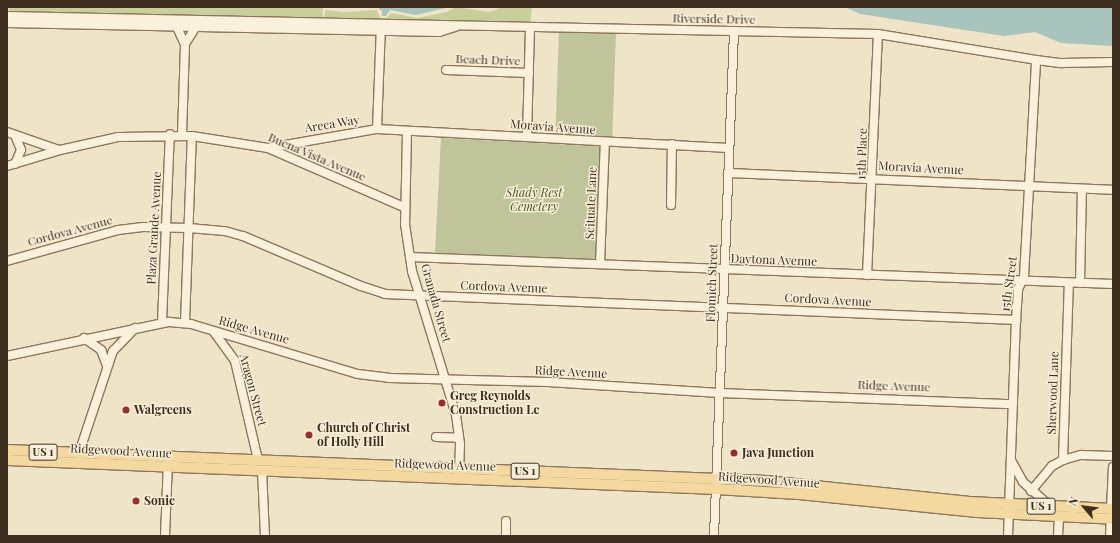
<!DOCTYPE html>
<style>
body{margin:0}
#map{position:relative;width:1120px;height:543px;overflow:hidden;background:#f0e4c8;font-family:"Playfair Display",serif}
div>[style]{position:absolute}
.green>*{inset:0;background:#c9cf9b}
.cemetery>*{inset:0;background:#bfc49a;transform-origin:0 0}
.water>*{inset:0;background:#a9c4bc}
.roads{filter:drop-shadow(1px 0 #8d765c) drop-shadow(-1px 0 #8d765c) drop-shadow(0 1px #8d765c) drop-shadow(0 -1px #8d765c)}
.minor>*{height:8px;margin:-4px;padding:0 4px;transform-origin:4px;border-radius:4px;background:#faf1dc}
.major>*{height:10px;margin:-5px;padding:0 5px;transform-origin:5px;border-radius:5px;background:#f3d9a0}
.dots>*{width:11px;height:11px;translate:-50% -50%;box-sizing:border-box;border:2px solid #f7eed8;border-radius:50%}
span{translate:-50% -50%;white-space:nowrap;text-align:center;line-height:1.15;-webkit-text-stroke:3px #f7eed8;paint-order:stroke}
.shield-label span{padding:1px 3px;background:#f7eed8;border:1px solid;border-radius:3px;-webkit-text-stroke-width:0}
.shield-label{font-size:11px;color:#3d2e20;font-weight:700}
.street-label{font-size:12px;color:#3d2e20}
.park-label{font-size:12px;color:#4d5a26;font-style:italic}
.poi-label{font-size:12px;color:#3d2e20;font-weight:700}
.left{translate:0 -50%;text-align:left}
.frame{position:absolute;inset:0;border:8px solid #3d2e20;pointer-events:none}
.north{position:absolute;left:1064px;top:487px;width:40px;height:40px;-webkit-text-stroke:3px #f7eed8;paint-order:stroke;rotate:298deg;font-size:11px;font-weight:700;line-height:16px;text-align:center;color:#3d2e20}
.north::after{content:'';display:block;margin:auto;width:14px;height:18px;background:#3d2e20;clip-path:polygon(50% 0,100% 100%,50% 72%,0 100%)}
</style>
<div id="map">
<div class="green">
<div style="clip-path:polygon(9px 7px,323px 7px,322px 23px,8px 16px)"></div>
<div style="clip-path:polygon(456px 7px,489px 12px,503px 7px,532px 7px,530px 26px,324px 20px,325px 10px,344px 12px,377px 10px,380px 18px,386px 19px,391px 13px,417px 18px,447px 12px)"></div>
</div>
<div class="cemetery">
<div style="left:559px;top:31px;width:57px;height:105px;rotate:2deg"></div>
<div style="left:441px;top:138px;width:161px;height:115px;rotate:3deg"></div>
</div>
<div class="water">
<div style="clip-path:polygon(322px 7px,450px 7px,416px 15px,390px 10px,386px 16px,382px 16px,382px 11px,377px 7px)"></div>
<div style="clip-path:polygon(845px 7px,1113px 7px,1113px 46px,1061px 43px,1035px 32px,1004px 36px,860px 14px)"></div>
</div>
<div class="roads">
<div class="minor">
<div style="left:7px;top:16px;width:871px;rotate:1.18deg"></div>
<div style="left:878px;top:34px;width:160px;rotate:9.3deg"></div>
<div style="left:1036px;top:60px;width:26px;rotate:7deg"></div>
<div style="left:1062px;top:63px;width:51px;rotate:-1.1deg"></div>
<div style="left:7px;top:23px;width:432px;rotate:1.2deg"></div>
<div style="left:439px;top:32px;width:17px;rotate:-17deg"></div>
<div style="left:175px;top:23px;width:23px;rotate:65deg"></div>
<div style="left:446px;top:70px;width:83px;rotate:2.1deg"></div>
<div style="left:377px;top:129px;width:103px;rotate:-87.8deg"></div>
<div style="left:7px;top:132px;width:55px;rotate:19.1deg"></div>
<div style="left:407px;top:132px;width:92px;rotate:91.2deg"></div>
<div style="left:405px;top:224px;width:48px;rotate:81.5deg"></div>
<div style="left:412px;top:271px;width:151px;rotate:73deg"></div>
<div style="left:456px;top:415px;width:29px;rotate:82deg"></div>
<div style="left:460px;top:444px;width:30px;rotate:92deg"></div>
<div style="left:15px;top:135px;width:16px;rotate:68deg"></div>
<div style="left:21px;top:150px;width:15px;rotate:113deg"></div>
<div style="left:182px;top:135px;width:91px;rotate:-88.1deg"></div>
<div style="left:185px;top:44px;width:22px;rotate:-58deg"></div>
<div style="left:527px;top:136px;width:108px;rotate:-88.4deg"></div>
<div style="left:268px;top:148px;width:111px;rotate:-9.9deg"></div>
<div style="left:377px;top:129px;width:352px;rotate:3.1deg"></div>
<div style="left:7px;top:166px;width:55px;rotate:-16.8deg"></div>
<div style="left:60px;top:150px;width:59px;rotate:-12.6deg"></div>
<div style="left:118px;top:137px;width:74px;rotate:-0.8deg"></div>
<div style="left:192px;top:136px;width:77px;rotate:9deg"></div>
<div style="left:268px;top:148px;width:148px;rotate:23.5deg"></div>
<div style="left:728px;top:173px;width:385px;rotate:2.5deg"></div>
<div style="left:671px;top:205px;width:61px;rotate:-89.1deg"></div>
<div style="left:410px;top:257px;width:704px;rotate:2.2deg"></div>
<div style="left:7px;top:261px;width:115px;rotate:-15.6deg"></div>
<div style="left:118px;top:230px;width:25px;rotate:-7deg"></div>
<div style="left:143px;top:227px;width:46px;rotate:1.2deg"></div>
<div style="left:189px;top:228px;width:36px;rotate:5deg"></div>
<div style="left:225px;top:231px;width:19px;rotate:16deg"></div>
<div style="left:243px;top:236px;width:128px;rotate:23deg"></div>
<div style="left:361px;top:286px;width:25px;rotate:18deg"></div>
<div style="left:385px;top:294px;width:632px;rotate:2.36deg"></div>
<div style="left:600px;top:264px;width:122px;rotate:-87.7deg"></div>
<div style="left:867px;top:275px;width:241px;rotate:-87.4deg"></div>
<div style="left:1080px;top:283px;width:94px;rotate:-88.8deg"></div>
<div style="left:162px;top:322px;width:188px;rotate:-87.6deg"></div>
<div style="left:185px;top:323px;width:187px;rotate:-87.9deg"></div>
<div style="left:214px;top:332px;width:36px;rotate:54deg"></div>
<div style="left:235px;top:361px;width:102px;rotate:76.9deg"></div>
<div style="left:84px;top:338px;width:21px;rotate:35deg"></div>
<div style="left:101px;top:350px;width:17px;rotate:69deg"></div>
<div style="left:7px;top:356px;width:166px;rotate:-11.9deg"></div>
<div style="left:169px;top:322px;width:22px;rotate:5deg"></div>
<div style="left:191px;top:324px;width:174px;rotate:16.7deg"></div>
<div style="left:358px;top:374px;width:31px;rotate:7deg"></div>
<div style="left:389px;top:378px;width:159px;rotate:1.4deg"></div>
<div style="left:548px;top:382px;width:172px;rotate:3.7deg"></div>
<div style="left:720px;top:393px;width:293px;rotate:2.2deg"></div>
<div style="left:436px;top:437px;width:23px;rotate:2deg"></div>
<div style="left:79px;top:453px;width:108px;rotate:-71.6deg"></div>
<div style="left:113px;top:351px;width:32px;rotate:-46deg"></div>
<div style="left:1063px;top:460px;width:177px;rotate:-88.1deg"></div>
<div style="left:1012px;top:462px;width:23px;rotate:61deg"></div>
<div style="left:1023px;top:482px;width:36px;rotate:42deg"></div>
<div style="left:262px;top:470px;width:66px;rotate:87.4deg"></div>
<div style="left:1031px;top:491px;width:33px;rotate:-50deg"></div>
<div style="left:1052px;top:466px;width:13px;rotate:-29deg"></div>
<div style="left:1063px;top:460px;width:19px;rotate:-16deg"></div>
<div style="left:1081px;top:455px;width:32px;rotate:2deg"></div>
<div style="left:1111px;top:509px;width:42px;rotate:-87.3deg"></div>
<div style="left:506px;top:521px;width:15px;rotate:90deg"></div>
<div style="left:165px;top:536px;width:74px;rotate:-87.7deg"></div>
<div style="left:714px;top:536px;width:505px;rotate:-87.73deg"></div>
<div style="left:1008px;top:536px;width:216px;rotate:-87.9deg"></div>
<div style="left:1016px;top:320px;width:31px;rotate:-86deg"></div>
<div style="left:1018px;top:289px;width:13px;rotate:-63deg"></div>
<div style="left:1024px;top:277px;width:217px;rotate:-86.8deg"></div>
<div style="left:1058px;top:536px;width:19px;rotate:-87deg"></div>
<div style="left:1110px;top:536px;width:17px;rotate:-87deg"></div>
</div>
<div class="major">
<div style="left:7px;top:450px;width:760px;rotate:2.34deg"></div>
<div style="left:766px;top:481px;width:205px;rotate:5.9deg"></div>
<div style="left:970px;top:502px;width:143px;rotate:2.8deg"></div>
<div style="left:7px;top:460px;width:710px;rotate:2.34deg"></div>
<div style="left:716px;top:489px;width:83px;rotate:3.4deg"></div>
<div style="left:799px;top:494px;width:179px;rotate:5.8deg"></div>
<div style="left:977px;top:512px;width:136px;rotate:2.9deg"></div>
</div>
</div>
<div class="dots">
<div style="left:442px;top:403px;background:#9e2a2b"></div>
<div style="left:126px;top:410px;background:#9e2a2b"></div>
<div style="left:309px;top:435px;background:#9e2a2b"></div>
<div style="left:734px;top:453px;background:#9e2a2b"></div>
<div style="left:136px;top:501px;background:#9e2a2b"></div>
</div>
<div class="shield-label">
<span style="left:43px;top:452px">US 1</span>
<span style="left:525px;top:471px">US 1</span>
<span style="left:1041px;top:506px">US 1</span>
</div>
<div class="street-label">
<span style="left:714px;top:19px;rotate:1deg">Riverside Drive</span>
<span style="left:488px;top:60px;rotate:2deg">Beach Drive</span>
<span style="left:332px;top:124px;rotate:-9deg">Areca Way</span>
<span style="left:553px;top:127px;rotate:4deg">Moravia Avenue</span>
<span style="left:862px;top:154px;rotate:-88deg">15th Place</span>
<span style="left:317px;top:157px;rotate:23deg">Buena Vista Avenue</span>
<span style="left:921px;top:168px;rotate:3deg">Moravia Avenue</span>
<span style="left:591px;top:203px;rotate:-88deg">Scituate Lane</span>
<span style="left:154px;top:228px;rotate:-87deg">Plaza Grande Avenue</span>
<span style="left:70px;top:231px;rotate:-15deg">Cordova Avenue</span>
<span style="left:774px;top:260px;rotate:2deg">Daytona Avenue</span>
<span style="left:712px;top:283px;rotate:-88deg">Flomich Street</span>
<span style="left:1009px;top:284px;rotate:-82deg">15th Street</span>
<span style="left:504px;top:287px;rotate:2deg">Cordova Avenue</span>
<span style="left:828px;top:300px;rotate:3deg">Cordova Avenue</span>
<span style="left:436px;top:303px;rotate:74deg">Granada Street</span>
<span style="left:254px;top:330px;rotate:16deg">Ridge Avenue</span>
<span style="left:571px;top:372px;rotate:3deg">Ridge Avenue</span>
<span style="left:894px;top:386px;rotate:2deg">Ridge Avenue</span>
<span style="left:253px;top:390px;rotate:75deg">Aragon Street</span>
<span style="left:1053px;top:393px;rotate:-88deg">Sherwood Lane</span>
<span style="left:121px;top:451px;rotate:3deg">Ridgewood Avenue</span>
<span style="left:445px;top:465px;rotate:2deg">Ridgewood Avenue</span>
<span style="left:769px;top:480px;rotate:4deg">Ridgewood Avenue</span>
</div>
<div class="park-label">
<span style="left:534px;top:200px">Shady Rest<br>Cemetery</span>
</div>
<div class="poi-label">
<span class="left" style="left:450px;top:403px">Greg Reynolds<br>Construction Lc</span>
<span class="left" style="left:134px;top:410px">Walgreens</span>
<span class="left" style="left:317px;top:435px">Church of Christ<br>of Holly Hill</span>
<span class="left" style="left:742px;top:453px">Java Junction</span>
<span class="left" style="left:144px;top:501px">Sonic</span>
</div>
<div class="frame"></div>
<div class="north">N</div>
</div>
